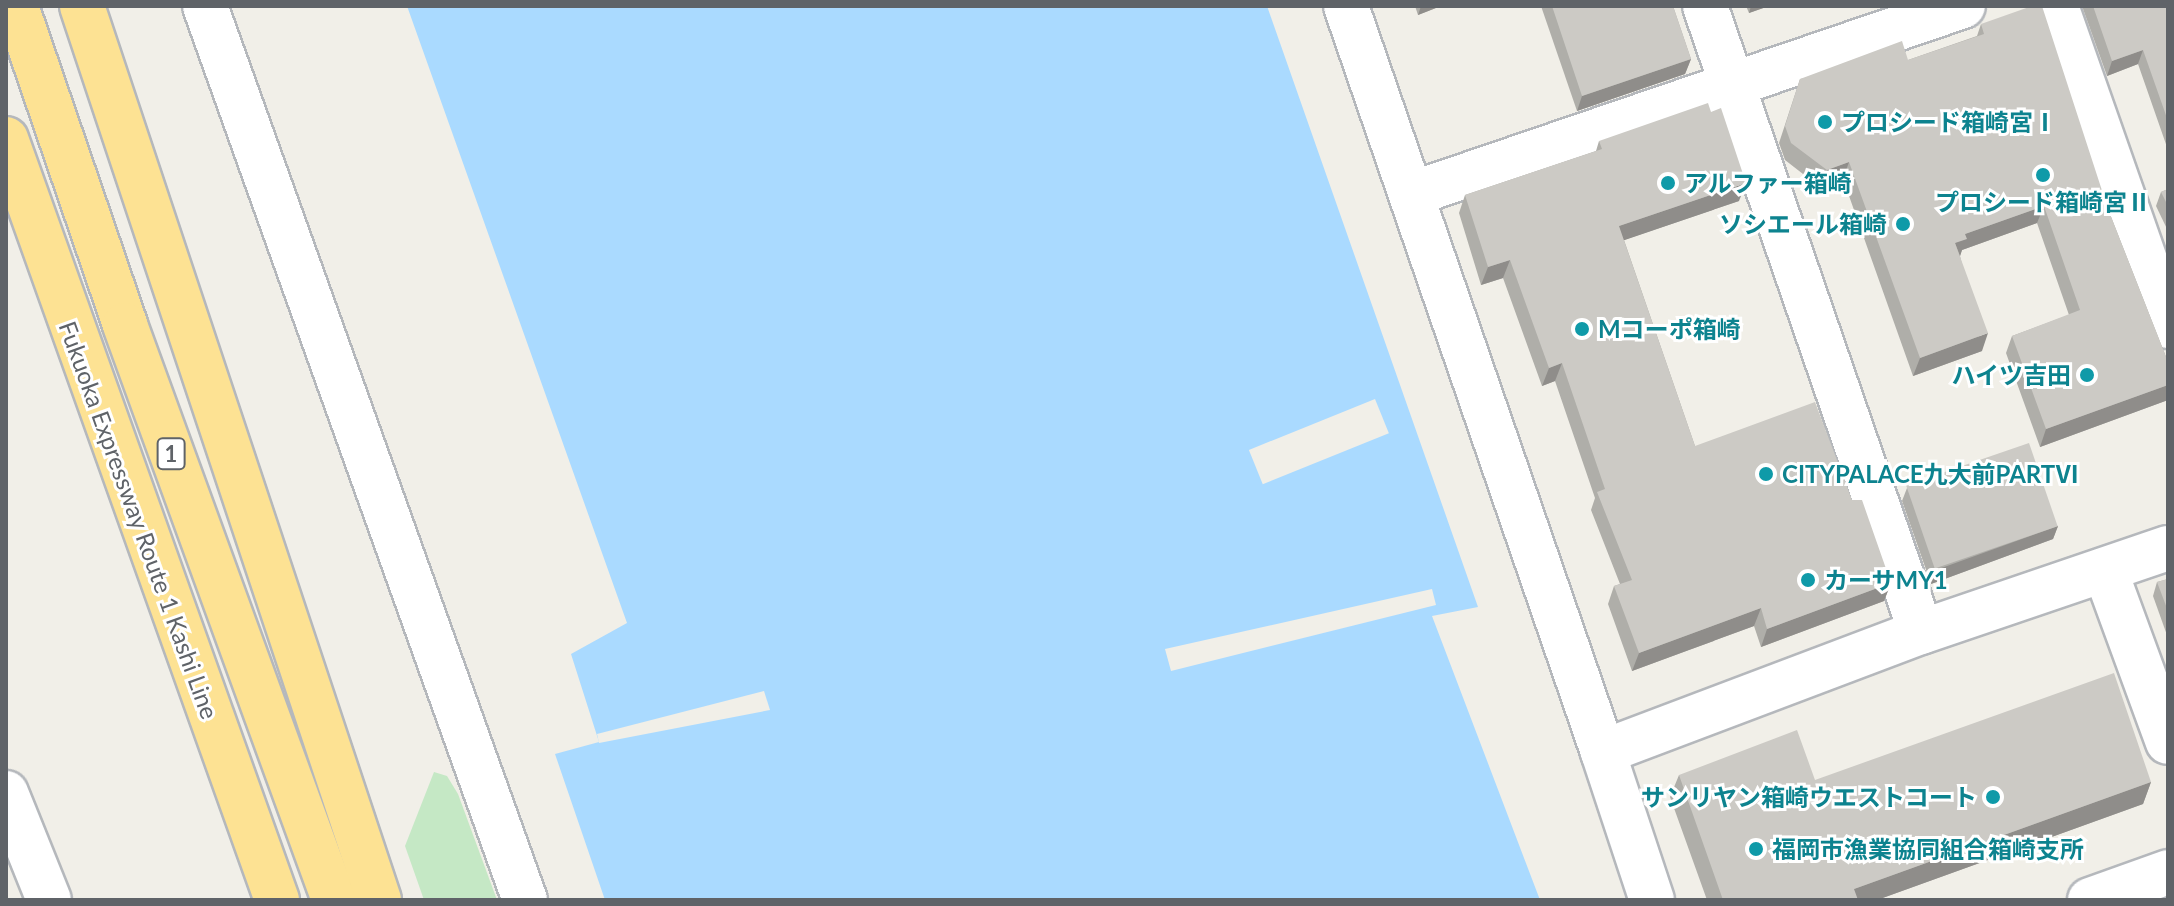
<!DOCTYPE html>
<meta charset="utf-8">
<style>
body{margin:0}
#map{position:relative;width:2174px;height:906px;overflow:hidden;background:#f1efe8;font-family:Lato,"Noto Sans JP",sans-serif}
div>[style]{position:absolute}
.green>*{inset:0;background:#c5e8c5}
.water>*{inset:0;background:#aadaff}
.pier>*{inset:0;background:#f1efe8;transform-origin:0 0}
.roads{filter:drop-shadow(2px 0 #b5b8bc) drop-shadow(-2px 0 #b5b8bc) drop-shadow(0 2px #b5b8bc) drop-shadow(0 -2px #b5b8bc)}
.minor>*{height:44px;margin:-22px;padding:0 22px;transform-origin:22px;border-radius:22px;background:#fff}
.tertiary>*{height:44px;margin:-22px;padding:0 22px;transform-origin:22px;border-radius:22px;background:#fff}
.motorway>*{height:44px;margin:-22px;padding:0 22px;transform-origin:22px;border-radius:22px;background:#fde293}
.wall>*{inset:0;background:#afaea9}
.shaded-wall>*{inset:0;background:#8f8d8a}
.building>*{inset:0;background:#cccac5;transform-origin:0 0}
.dots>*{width:22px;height:22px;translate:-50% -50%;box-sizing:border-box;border:4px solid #fff;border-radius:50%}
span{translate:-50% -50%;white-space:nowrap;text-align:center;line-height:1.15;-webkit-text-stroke:6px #fff;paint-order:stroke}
.shield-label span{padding:2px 6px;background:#fff;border:2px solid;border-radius:6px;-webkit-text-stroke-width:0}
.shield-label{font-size:22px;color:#5f6368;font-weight:700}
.culture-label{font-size:24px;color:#0d838f;font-weight:700}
.left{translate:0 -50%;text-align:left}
.right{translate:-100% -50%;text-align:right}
.street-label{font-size:24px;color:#5f6368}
.frame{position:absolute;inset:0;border:8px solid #5f6368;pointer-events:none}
</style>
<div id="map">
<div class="green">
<div style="clip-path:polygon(434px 772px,447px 776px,458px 794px,497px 900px,424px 900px,405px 846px)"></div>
</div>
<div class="water">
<div style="clip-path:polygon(407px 6px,1267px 6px,1478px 607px,1432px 616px,1540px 900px,605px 900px,555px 754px,599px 742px,571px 654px,627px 623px)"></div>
</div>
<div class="pier">
<div style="left:1375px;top:399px;width:37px;height:136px;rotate:68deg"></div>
<div style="clip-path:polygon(1432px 589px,1436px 605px,1171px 671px,1165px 649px)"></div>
<div style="clip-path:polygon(764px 691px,770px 710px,599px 743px,597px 734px)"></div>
</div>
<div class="roads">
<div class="minor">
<div style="left:205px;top:6px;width:950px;rotate:70.31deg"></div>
<div style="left:1346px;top:6px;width:789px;rotate:70.99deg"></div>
<div style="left:1603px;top:752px;width:340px;rotate:-20.7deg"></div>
<div style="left:1921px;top:632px;width:261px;rotate:-18.8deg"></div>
<div style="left:1705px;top:6px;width:662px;rotate:70.96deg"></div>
<div style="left:2056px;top:6px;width:339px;rotate:70.7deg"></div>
<div style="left:1412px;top:194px;width:582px;rotate:-18.84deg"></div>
<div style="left:2105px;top:570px;width:183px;rotate:69.9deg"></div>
<div style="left:1603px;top:752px;width:156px;rotate:71.7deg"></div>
<div style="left:2090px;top:900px;width:83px;rotate:-19.7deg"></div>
</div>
<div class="tertiary">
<div style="left:6px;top:793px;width:115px;rotate:68.1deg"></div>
</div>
<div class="motorway">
<div style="left:16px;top:6px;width:337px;rotate:71.1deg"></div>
<div style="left:125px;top:325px;width:612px;rotate:70.02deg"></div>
<div style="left:82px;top:6px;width:942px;rotate:71.62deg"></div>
<div style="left:6px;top:139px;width:808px;rotate:70.4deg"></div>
</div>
</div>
<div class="wall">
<div style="clip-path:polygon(1415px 6px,1441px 6px,1418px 15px)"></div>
<div style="clip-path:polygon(1541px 6px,1673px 6px,1691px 59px,1685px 74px,1577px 111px)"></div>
<div style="clip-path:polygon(1746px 6px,1769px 6px,1749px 13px)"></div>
<div style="clip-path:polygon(2082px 6px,2168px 6px,2168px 150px,2138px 64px,2107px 76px)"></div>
<div style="clip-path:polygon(1981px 24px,2108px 209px,2168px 362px,2168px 400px,2040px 447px,2006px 353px,2012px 336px,2069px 315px,2037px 223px,1962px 250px,1960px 256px,1982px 351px,1913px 376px,1843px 179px,1821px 188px,1785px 160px,1779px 143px,1800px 79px,1908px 60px,1977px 36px)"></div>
<div style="clip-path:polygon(1599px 141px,1739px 201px,1624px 240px,1695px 446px,1852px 500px,1891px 583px,1884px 601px,1761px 647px,1754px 626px,1632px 671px,1608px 604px,1614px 586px,1620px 584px,1591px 510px,1595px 498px,1555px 381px,1542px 386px,1503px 278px,1481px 285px,1459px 213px,1465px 195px,1596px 151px)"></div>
<div style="clip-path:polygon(2168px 189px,2168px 231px,2156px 206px,2161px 192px)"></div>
<div style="clip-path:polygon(1907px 488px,2058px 526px,2053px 539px,1931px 584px,1902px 501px)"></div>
<div style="clip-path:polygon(2168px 579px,2168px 638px,2153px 596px,2157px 582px)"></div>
<div style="clip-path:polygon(1679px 775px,1815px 780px,2151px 782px,2143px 804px,1877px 900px,1707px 900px,1670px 797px)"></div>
</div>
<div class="shaded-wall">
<div style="clip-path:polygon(1421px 6px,1441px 6px,1418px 15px)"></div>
<div style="clip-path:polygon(1751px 6px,1769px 6px,1749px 13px)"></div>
<div style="clip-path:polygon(2143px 50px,2138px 64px,2107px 76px,2112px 61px)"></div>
<div style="clip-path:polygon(1691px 59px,1685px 74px,1577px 111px,1582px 96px)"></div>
<div style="clip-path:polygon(1849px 162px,1843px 179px,1821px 188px,1827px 170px)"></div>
<div style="clip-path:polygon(1746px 183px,1739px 201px,1613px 244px,1619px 226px)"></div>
<div style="clip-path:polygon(2044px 206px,2037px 223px,1962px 250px,1960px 256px,1955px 243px,1965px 234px)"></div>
<div style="clip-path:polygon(1510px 260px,1503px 278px,1481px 285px,1488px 267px)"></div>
<div style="clip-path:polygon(1988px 333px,1982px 351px,1913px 376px,1920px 358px)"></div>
<div style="clip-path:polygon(1562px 363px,1555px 381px,1542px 386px,1549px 368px)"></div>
<div style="clip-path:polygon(2168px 385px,2168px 400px,2040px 447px,2046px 429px)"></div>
<div style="clip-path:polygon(2058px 526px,2053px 539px,1931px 584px,1936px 570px)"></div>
<div style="clip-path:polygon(1891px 583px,1884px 601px,1761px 647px,1767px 629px)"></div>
<div style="clip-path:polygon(1761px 608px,1754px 626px,1632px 671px,1639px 653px)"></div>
<div style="clip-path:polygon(2151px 782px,2143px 804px,1877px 900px,1850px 900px,1854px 889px)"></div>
</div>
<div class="building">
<div style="clip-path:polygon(1552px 6px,1673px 6px,1691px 59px,1582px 96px)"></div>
<div style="clip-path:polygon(2032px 6px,2042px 6px,2108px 209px,2168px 362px,2168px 385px,2046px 429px,2012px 336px,2080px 310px,2044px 206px,1965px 234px,1967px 239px,1955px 243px,1988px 333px,1920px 358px,1849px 162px,1827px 170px,1791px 143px,1785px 126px,1800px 79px,1902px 41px,1908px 60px,1984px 34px,1981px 24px)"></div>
<div style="clip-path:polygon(2093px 6px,2168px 6px,2168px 121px,2143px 50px,2112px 61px)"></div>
<div style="clip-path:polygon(1708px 103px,1711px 112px,1721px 108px,1746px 183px,1619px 226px,1695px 446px,1815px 402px,1852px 500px,1862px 500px,1891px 583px,1767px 629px,1761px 608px,1639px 653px,1614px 586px,1632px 580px,1597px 492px,1605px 489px,1562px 363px,1549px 368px,1510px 260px,1488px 267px,1465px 195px,1602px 149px,1599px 141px)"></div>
<div style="clip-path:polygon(2168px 189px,2168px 206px,2161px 192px)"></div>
<div style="left:2029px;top:443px;width:88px;height:130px;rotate:71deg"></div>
<div style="clip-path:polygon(2168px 579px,2168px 611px,2157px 582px)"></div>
<div style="clip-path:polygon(2114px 673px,2151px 782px,1854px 889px,1858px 900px,1723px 900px,1679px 775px,1797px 730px,1815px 780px)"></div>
</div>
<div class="dots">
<div style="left:1825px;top:122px;background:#0f9aa8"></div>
<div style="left:2043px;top:175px;background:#0f9aa8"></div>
<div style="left:1668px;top:183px;background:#0f9aa8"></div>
<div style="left:1903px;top:224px;background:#0f9aa8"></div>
<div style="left:1582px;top:329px;background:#0f9aa8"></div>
<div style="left:2087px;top:375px;background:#0f9aa8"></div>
<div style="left:1766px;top:474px;background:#0f9aa8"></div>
<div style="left:1808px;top:580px;background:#0f9aa8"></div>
<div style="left:1993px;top:797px;background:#0f9aa8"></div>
<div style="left:1756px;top:849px;background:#0f9aa8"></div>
</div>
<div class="shield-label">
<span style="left:171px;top:454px">1</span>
</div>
<div class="culture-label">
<span class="left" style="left:1841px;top:122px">プロシード箱崎宮Ⅰ</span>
<span class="left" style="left:1684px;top:183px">アルファー箱崎</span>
<span style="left:2043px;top:202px">プロシード箱崎宮Ⅱ</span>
<span class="right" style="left:1887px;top:224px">ソシエール箱崎</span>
<span class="left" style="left:1598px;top:329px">Mコーポ箱崎</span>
<span class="right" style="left:2071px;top:375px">ハイツ吉田</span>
<span class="left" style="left:1782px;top:474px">CITYPALACE九大前PARTⅥ</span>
<span class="left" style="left:1824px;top:580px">カーサMY1</span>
<span class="right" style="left:1977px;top:797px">サンリヤン箱崎ウエストコート</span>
<span class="left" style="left:1772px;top:849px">福岡市漁業協同組合箱崎支所</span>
</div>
<div class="street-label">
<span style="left:139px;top:520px;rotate:70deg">Fukuoka Expressway Route 1 Kashi Line</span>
</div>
<div class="frame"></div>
</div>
